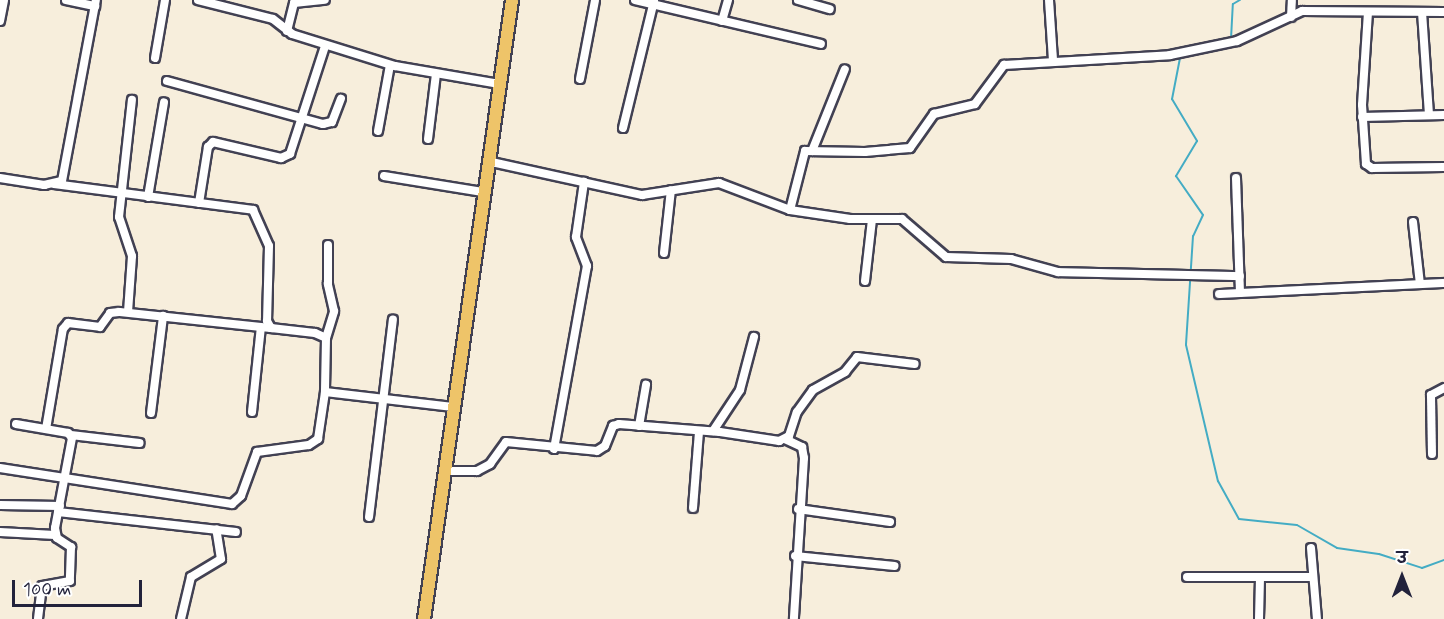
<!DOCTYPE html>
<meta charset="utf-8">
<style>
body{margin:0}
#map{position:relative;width:1444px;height:619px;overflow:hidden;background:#f7eedc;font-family:Mynerve,"Playpen Sans Deva",sans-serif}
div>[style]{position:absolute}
.stream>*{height:2px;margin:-1px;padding:0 1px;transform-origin:1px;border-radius:1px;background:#44acc4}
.roads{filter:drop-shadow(2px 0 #424153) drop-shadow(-2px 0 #424153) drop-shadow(0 2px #424153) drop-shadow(0 -2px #424153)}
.street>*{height:8px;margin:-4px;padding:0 4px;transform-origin:4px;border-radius:4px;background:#fff}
.primary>*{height:12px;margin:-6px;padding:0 6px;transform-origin:6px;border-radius:6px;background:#eec469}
span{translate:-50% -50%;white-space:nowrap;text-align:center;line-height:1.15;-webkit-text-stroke:4.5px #fff;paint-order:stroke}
.north{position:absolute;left:1372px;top:547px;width:60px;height:60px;-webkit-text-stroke:4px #fff;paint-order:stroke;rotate:0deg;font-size:16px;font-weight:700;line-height:24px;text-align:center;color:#22223b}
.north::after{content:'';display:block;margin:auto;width:21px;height:27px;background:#22223b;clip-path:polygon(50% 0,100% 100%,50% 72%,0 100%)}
.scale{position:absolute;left:12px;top:580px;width:130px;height:27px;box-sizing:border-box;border:3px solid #22223b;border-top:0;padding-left:8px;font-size:18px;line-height:21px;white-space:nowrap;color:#22223b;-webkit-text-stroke:4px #fff;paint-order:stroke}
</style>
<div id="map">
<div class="stream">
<div style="left:1231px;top:39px;width:35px;rotate:-87deg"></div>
<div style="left:1233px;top:4px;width:8px;rotate:-30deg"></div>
<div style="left:1208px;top:51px;width:29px;rotate:166deg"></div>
<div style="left:1180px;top:58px;width:42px;rotate:101deg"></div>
<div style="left:1172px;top:99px;width:49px;rotate:59.2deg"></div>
<div style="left:1197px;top:141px;width:41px;rotate:121deg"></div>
<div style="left:1176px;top:176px;width:47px;rotate:55.3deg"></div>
<div style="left:1203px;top:215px;width:23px;rotate:115deg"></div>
<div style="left:1193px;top:236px;width:109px;rotate:93.7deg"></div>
<div style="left:1186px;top:345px;width:140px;rotate:76.8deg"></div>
<div style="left:1218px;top:481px;width:43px;rotate:61.1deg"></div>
<div style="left:1239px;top:519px;width:58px;rotate:5.9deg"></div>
<div style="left:1297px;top:525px;width:46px;rotate:29.9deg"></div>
<div style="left:1337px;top:548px;width:42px;rotate:8.1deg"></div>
<div style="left:1379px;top:554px;width:45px;rotate:18deg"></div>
<div style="left:1422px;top:568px;width:23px;rotate:-20deg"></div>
</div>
<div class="roads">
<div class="street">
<div style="left:66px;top:0;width:30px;rotate:12deg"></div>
<div style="left:198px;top:0;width:77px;rotate:14.2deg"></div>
<div style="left:273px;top:19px;width:24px;rotate:38deg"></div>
<div style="left:292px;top:34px;width:108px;rotate:17.3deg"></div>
<div style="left:395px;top:66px;width:106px;rotate:9.8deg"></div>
<div style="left:635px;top:0;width:191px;rotate:13.3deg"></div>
<div style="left:798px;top:0;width:33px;rotate:16deg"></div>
<div style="left:1049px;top:0;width:61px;rotate:86.2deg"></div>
<div style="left:1368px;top:12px;width:93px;rotate:93.7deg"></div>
<div style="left:1362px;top:105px;width:59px;rotate:86.1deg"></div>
<div style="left:1366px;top:164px;width:7px;rotate:34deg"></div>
<div style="left:1372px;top:168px;width:72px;rotate:-0.8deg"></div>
<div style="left:1422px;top:12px;width:103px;rotate:86.1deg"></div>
<div style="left:1291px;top:17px;width:17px;rotate:-87deg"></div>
<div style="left:0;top:21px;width:21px;rotate:-79deg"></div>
<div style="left:722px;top:21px;width:22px;rotate:-74deg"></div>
<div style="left:287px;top:31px;width:29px;rotate:-76deg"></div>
<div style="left:294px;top:3px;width:31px;rotate:-6deg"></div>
<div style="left:155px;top:58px;width:59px;rotate:-80.2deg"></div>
<div style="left:580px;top:79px;width:80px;rotate:-79.2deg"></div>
<div style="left:167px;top:81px;width:162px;rotate:15.4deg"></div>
<div style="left:323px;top:124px;width:9px;rotate:-13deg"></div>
<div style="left:332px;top:122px;width:25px;rotate:-69deg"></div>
<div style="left:1362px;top:117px;width:82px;rotate:-1.4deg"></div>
<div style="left:623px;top:128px;width:131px;rotate:-76.3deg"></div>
<div style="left:378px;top:131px;width:67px;rotate:-79.7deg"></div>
<div style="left:428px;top:139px;width:65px;rotate:-83deg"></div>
<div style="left:812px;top:151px;width:88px;rotate:-68.1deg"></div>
<div style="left:487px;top:161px;width:159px;rotate:12.4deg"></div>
<div style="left:642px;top:195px;width:78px;rotate:-8.9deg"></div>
<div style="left:719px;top:183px;width:76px;rotate:20.8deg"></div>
<div style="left:790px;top:210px;width:61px;rotate:8.5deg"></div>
<div style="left:850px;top:219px;width:52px"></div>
<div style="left:902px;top:219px;width:58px;rotate:40.8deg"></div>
<div style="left:946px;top:257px;width:65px;rotate:1.8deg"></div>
<div style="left:1011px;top:259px;width:49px;rotate:15.5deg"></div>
<div style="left:1058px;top:272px;width:182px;rotate:1.3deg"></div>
<div style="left:384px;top:176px;width:100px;rotate:9.2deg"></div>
<div style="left:0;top:178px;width:45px;rotate:9deg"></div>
<div style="left:44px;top:185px;width:18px;rotate:-13deg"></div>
<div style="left:62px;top:181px;width:184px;rotate:-79.4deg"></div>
<div style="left:1236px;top:178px;width:115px;rotate:88deg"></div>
<div style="left:54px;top:184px;width:201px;rotate:7.4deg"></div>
<div style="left:253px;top:210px;width:39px;rotate:66deg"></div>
<div style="left:269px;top:246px;width:75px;rotate:91.5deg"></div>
<div style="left:267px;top:321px;width:8px;rotate:60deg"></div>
<div style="left:271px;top:328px;width:44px;rotate:6.5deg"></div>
<div style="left:315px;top:333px;width:12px;rotate:24deg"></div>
<div style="left:326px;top:338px;width:54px;rotate:91.1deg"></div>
<div style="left:325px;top:392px;width:129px;rotate:6.7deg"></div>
<div style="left:148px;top:197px;width:96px;rotate:-80.4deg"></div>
<div style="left:199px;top:203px;width:57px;rotate:-80.9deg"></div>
<div style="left:208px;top:147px;width:7px;rotate:-45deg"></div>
<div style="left:213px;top:142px;width:70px;rotate:13.2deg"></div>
<div style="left:281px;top:158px;width:10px;rotate:-24deg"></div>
<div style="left:290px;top:154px;width:114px;rotate:-72deg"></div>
<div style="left:790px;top:210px;width:61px;rotate:-75.7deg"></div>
<div style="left:805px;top:151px;width:60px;rotate:1deg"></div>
<div style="left:865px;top:152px;width:45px;rotate:-5.1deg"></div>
<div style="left:910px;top:148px;width:42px;rotate:-54.8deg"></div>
<div style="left:934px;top:114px;width:42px;rotate:-13.7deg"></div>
<div style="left:975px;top:104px;width:49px;rotate:-53.4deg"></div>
<div style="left:1004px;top:65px;width:166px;rotate:-3.4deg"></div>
<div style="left:1170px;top:55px;width:68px;rotate:-11.8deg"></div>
<div style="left:1237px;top:41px;width:72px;rotate:-24.8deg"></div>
<div style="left:1302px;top:11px;width:142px;rotate:0.4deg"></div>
<div style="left:1413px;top:222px;width:62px;rotate:83.6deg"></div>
<div style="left:664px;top:253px;width:63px;rotate:-83.7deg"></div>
<div style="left:865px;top:281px;width:61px;rotate:-83.5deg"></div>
<div style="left:1219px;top:294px;width:225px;rotate:-2.8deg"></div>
<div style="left:128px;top:312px;width:56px;rotate:-85.9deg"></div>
<div style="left:132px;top:256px;width:41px;rotate:-108.4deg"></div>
<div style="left:119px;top:217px;width:118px;rotate:-83.7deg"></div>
<div style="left:326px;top:338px;width:28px;rotate:-73deg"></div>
<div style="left:334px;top:311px;width:28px;rotate:-103deg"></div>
<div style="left:328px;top:284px;width:39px;rotate:-90deg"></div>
<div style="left:252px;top:412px;width:85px;rotate:-84deg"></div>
<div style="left:151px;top:413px;width:98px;rotate:-82.9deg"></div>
<div style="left:16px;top:424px;width:53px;rotate:9.8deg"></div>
<div style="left:68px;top:433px;width:6px;rotate:51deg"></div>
<div style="left:72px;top:438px;width:92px;rotate:100.7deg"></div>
<div style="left:55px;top:528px;width:10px;rotate:79deg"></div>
<div style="left:57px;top:538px;width:17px;rotate:33deg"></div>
<div style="left:71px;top:547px;width:34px;rotate:92deg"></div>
<div style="left:70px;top:581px;width:28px;rotate:170deg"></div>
<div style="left:42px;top:586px;width:33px;rotate:97deg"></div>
<div style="left:639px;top:426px;width:42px;rotate:-80.3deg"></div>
<div style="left:46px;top:429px;width:101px;rotate:-80.4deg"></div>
<div style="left:63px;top:329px;width:8px;rotate:-50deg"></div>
<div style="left:68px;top:323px;width:32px;rotate:7deg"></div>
<div style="left:100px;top:327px;width:17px;rotate:-54deg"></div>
<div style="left:110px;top:313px;width:9px;rotate:-6deg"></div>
<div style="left:119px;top:312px;width:153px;rotate:6deg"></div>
<div style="left:713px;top:431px;width:49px;rotate:-56.6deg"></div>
<div style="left:740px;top:390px;width:55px;rotate:-75.2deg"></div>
<div style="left:71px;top:435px;width:69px;rotate:6.6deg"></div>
<div style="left:785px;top:439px;width:19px;rotate:25deg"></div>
<div style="left:802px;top:447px;width:11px;rotate:80deg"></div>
<div style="left:804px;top:458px;width:161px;rotate:93.6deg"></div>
<div style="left:554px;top:449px;width:186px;rotate:-79.8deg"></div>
<div style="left:587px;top:266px;width:31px;rotate:-111deg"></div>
<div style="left:576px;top:237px;width:56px;rotate:-81.7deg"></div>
<div style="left:1432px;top:454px;width:59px;rotate:-91deg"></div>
<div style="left:1431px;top:395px;width:15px;rotate:-28deg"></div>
<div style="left:0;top:468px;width:235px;rotate:8.8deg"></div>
<div style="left:232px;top:504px;width:12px;rotate:-42deg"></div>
<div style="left:241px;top:496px;width:47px;rotate:-70deg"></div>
<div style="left:257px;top:452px;width:52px;rotate:-7.7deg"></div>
<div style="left:309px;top:445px;width:11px;rotate:-34deg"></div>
<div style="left:318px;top:439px;width:48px;rotate:-81.5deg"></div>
<div style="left:444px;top:471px;width:33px"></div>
<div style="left:477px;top:471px;width:15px;rotate:-28deg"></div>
<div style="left:490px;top:464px;width:27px;rotate:-54deg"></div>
<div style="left:506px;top:442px;width:91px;rotate:5.6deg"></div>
<div style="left:597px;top:451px;width:9px;rotate:-32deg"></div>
<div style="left:605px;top:446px;width:22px;rotate:-68deg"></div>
<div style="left:613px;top:426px;width:6px;rotate:-18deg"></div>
<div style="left:619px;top:424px;width:101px;rotate:4.5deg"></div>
<div style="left:720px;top:432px;width:60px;rotate:8.7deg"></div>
<div style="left:779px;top:441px;width:11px;rotate:-27deg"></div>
<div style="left:789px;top:436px;width:25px;rotate:-72deg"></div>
<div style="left:797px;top:412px;width:27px;rotate:-54deg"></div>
<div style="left:813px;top:390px;width:37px;rotate:-29deg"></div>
<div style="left:845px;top:372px;width:19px;rotate:-51deg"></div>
<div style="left:857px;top:357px;width:58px;rotate:6.9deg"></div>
<div style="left:0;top:505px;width:60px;rotate:1deg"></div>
<div style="left:693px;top:508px;width:77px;rotate:-85.5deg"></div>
<div style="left:798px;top:509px;width:93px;rotate:8deg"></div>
<div style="left:58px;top:512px;width:179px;rotate:6.4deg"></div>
<div style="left:369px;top:517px;width:199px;rotate:-83.1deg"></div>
<div style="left:0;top:532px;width:55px;rotate:3.1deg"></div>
<div style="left:1311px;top:548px;width:71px;rotate:85.2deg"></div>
<div style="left:795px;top:556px;width:100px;rotate:5.7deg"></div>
<div style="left:1187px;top:577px;width:126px"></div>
<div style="left:181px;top:619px;width:43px;rotate:-76.6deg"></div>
<div style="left:191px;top:577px;width:35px;rotate:-31deg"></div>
<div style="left:221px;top:559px;width:30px;rotate:-99deg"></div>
<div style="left:1259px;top:619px;width:42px;rotate:-88.6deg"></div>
</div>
<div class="primary">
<div style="left:424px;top:619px;width:625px;rotate:-81.91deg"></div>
</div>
</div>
<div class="north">उ</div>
<div class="scale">100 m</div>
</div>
